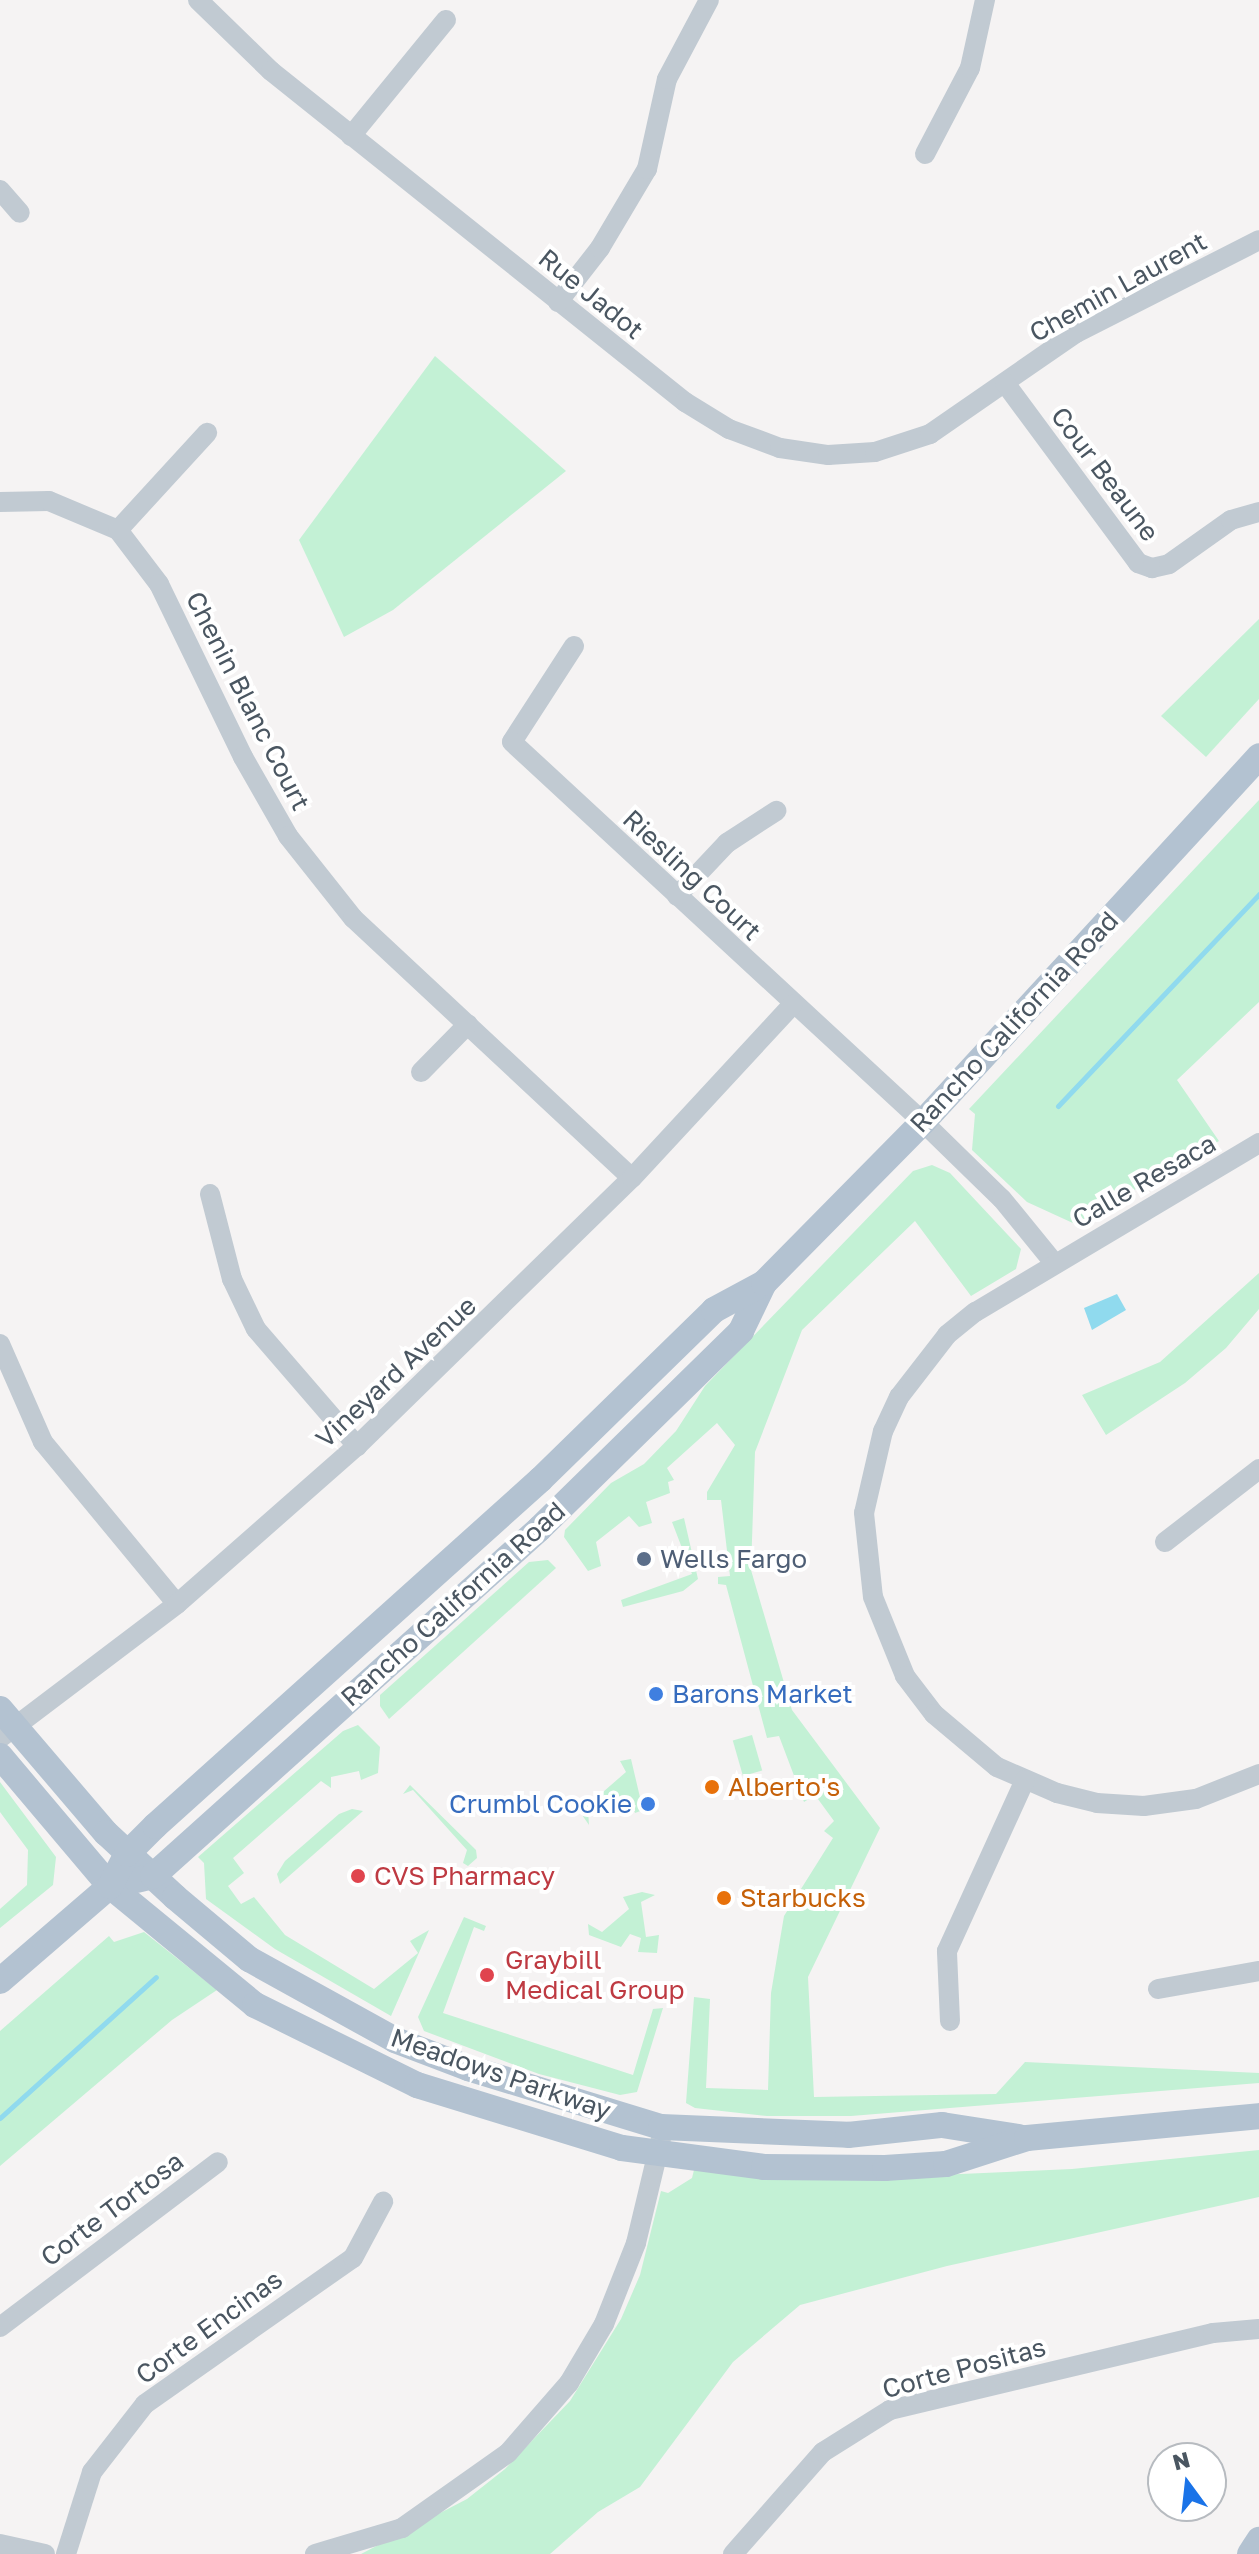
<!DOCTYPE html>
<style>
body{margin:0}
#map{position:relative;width:1259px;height:2554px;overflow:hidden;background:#f5f3f3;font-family:"Golos Text",sans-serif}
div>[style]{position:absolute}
.green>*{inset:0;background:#c3f1d5;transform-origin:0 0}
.water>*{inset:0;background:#90daee}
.stream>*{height:5px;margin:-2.5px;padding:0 2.5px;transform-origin:2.5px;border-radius:2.5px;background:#90daee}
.minor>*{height:20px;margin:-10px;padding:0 10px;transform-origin:10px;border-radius:10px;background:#c1cad2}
.major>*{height:26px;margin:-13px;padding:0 13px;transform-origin:13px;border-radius:13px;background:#b3c2d1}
.dots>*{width:22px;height:22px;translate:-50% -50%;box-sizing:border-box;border:4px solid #fff;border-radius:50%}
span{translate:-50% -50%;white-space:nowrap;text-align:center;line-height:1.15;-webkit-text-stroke:8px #fff;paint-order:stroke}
.street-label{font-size:26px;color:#4a5661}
.service-label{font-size:26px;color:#4e5e75}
.left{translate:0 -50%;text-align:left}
.shop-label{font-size:26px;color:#366cbe}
.right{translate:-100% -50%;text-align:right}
.food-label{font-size:26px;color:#c56008}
.health-label{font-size:26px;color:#be3a42}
.north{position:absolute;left:1147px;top:2442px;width:80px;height:80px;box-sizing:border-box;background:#fff;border:2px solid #b7bbc0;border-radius:50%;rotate:345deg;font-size:22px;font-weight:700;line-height:32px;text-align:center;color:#4a5661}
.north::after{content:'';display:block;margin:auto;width:28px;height:36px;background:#1a73e8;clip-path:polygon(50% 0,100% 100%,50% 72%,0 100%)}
</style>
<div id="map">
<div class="green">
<div style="clip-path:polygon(435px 356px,566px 471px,393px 610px,344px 637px,299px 540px)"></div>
<div style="clip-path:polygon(1259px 619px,1259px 699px,1206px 757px,1161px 716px)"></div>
<div style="clip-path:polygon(1259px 800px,1259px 1002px,1177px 1080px,1219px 1141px,1075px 1224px,1027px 1202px,972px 1150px,975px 1114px,969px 1109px)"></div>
<div style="clip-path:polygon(932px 1165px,950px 1173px,1021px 1249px,1016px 1269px,971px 1296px,915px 1221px,802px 1330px,755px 1452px,751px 1570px,792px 1710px,880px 1828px,808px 1977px,814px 2097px,996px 2094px,1025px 2062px,1259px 2073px,1259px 2083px,851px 2116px,767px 2116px,695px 2108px,686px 2103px,694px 1997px,710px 1999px,706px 2088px,768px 2090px,771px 1993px,784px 1916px,833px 1838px,824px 1831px,834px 1821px,815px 1795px,804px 1802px,779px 1736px,767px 1738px,726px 1585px,718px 1584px,718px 1577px,730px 1576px,721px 1500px,707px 1500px,707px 1492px,735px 1445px,717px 1423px,667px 1468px,674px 1480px,668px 1482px,670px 1493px,646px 1502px,652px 1523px,639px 1527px,629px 1516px,596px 1542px,601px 1566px,588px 1571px,564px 1537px,565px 1530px,611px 1483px,644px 1464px,676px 1431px,705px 1386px,913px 1171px)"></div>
<div style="clip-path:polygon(1259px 1273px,1259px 1309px,1226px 1348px,1185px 1383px,1106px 1435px,1082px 1395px,1160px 1362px)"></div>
<div style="clip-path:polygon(684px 1518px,698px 1579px,683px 1591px,623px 1607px,621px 1600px,692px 1574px,672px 1522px)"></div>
<div style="clip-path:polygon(548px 1560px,556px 1568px,389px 1719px,380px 1706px,380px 1695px,529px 1562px)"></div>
<div style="clip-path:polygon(358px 1725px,380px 1747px,378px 1773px,361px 1780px,359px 1771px,331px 1777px,331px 1788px,321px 1781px,233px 1858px,244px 1873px,228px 1886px,241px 1904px,254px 1897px,285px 1935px,374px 1989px,418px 1953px,410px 1941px,429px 1930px,391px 2016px,275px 1949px,206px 1899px,204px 1863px,198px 1857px,343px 1731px)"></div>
<div style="left:752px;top:1735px;width:37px;height:20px;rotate:74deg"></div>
<div style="clip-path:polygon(631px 1759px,643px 1810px,635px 1813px,631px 1801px,588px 1811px,589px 1825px,580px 1812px,626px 1772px,620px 1761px)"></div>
<div style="clip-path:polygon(0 1782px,56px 1857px,53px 1885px,0 1928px,0 1909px,27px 1885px,28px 1850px,0 1812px)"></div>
<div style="clip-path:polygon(410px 1785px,476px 1850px,477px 1858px,468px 1866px,463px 1863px,467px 1850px,413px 1790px,403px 1794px)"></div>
<div style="clip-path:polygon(352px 1809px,363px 1811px,280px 1884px,277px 1874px,285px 1861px,339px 1814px)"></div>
<div style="clip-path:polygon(642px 1892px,655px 1895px,641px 1902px,646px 1937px,659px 1935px,657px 1953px,638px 1952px,641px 1938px,630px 1934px,621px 1947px,589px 1935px,588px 1924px,602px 1932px,629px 1909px,623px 1897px)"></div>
<div style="clip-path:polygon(464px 1917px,486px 1926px,484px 1931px,474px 1927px,443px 2013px,633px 2075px,653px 2009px,663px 2008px,637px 2092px,620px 2095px,539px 2074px,424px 2031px,418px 2017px)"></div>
<div style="clip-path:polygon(144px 1932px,217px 1990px,172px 2020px,0 2166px,0 2031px,109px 1936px,114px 1942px)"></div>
<div style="clip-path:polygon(1259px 2150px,1259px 2197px,947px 2266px,800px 2305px,733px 2362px,640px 2487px,598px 2512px,550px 2554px,361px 2554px,467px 2499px,505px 2469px,570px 2401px,621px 2319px,640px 2275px,661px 2191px,668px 2193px,692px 2178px,694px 2170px,823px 2180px,1072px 2169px)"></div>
</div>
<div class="water">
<div style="clip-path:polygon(1117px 1294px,1126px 1310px,1092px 1330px,1084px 1308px)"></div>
</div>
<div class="stream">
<div style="left:1058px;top:1106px;width:292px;rotate:-46.5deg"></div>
<div style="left:0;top:2118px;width:210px;rotate:-42.1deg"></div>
</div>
<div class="minor">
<div style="left:198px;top:0;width:102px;rotate:44.2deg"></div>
<div style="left:271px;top:71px;width:530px;rotate:38.64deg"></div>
<div style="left:685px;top:402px;width:52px;rotate:31.5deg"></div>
<div style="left:729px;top:429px;width:54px;rotate:20.4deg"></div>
<div style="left:780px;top:448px;width:49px;rotate:8.3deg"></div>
<div style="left:828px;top:455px;width:47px;rotate:-3.7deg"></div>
<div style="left:875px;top:452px;width:58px;rotate:-18.1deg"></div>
<div style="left:930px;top:434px;width:178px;rotate:-34.7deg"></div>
<div style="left:1076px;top:333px;width:205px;rotate:-26.9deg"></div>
<div style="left:351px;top:136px;width:150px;rotate:-50.7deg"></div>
<div style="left:925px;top:154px;width:97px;rotate:-62.4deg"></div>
<div style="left:970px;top:68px;width:70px;rotate:-77.6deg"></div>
<div style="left:0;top:190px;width:30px;rotate:49deg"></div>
<div style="left:558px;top:302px;width:68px;rotate:-52.1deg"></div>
<div style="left:600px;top:248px;width:92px;rotate:-59.3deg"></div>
<div style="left:647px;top:169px;width:92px;rotate:-77.5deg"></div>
<div style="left:667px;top:79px;width:89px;rotate:-62deg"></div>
<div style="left:1005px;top:383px;width:224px;rotate:53.5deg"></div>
<div style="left:1138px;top:563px;width:15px;rotate:20deg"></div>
<div style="left:1152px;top:568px;width:17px;rotate:-13deg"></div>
<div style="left:1169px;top:564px;width:76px;rotate:-35.4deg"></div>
<div style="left:1231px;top:520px;width:29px;rotate:-16deg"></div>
<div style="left:0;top:502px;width:49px;rotate:-1.2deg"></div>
<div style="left:49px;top:501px;width:75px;rotate:22.8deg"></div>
<div style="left:118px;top:530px;width:68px;rotate:52.8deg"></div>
<div style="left:159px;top:584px;width:192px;rotate:64.1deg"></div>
<div style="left:243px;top:757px;width:91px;rotate:60.3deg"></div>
<div style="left:288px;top:836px;width:105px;rotate:51.6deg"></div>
<div style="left:353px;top:918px;width:381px;rotate:43deg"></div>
<div style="left:118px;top:530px;width:132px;rotate:-47.5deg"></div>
<div style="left:574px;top:646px;width:114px;rotate:122.9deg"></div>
<div style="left:512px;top:742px;width:560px;rotate:42.76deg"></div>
<div style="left:923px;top:1122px;width:110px;rotate:44.3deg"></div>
<div style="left:1002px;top:1199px;width:84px;rotate:50.8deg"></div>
<div style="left:677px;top:896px;width:73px;rotate:-46.7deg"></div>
<div style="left:727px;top:843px;width:59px;rotate:-33.1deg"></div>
<div style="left:421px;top:1072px;width:67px;rotate:-45.6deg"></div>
<div style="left:1259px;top:1143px;width:330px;rotate:149.2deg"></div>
<div style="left:975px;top:1312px;width:36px;rotate:141deg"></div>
<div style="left:947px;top:1335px;width:78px;rotate:127.7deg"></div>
<div style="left:899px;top:1397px;width:38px;rotate:115deg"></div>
<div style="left:883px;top:1431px;width:84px;rotate:103deg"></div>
<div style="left:864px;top:1513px;width:84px;rotate:83.9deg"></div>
<div style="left:873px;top:1597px;width:85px;rotate:67.9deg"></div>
<div style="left:905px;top:1676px;width:48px;rotate:52.7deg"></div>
<div style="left:934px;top:1714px;width:82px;rotate:40.1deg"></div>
<div style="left:997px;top:1767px;width:65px;rotate:23.4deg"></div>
<div style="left:1057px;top:1793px;width:41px;rotate:14deg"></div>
<div style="left:1097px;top:1803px;width:47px;rotate:3.7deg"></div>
<div style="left:1144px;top:1806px;width:52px;rotate:-7.7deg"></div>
<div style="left:1196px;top:1799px;width:68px;rotate:-21.6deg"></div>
<div style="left:210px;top:1194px;width:88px;rotate:75.5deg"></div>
<div style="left:232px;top:1279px;width:55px;rotate:64.4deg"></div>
<div style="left:256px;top:1329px;width:155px;rotate:49.2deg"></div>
<div style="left:0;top:1344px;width:107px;rotate:66.3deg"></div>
<div style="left:43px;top:1442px;width:210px;rotate:50.4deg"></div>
<div style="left:1165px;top:1542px;width:119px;rotate:-37.8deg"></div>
<div style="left:0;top:1738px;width:222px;rotate:-37.1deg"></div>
<div style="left:177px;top:1604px;width:240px;rotate:-41.3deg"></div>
<div style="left:357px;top:1446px;width:384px;rotate:-44.3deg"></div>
<div style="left:632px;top:1178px;width:236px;rotate:-47.2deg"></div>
<div style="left:1158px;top:1989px;width:103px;rotate:-10.1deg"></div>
<div style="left:950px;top:2021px;width:70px;rotate:-92.5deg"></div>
<div style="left:947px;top:1951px;width:188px;rotate:-65.5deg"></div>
<div style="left:0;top:2327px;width:273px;rotate:-37.1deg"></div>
<div style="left:0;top:2544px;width:46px;rotate:12.5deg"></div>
<div style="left:66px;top:2554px;width:86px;rotate:-72.4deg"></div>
<div style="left:92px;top:2472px;width:86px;rotate:-52.1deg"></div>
<div style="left:145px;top:2404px;width:254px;rotate:-35.1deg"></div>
<div style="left:353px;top:2258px;width:64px;rotate:-61.8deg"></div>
<div style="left:315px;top:2554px;width:91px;rotate:-16.6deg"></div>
<div style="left:402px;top:2528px;width:130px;rotate:-35.3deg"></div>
<div style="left:508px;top:2453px;width:93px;rotate:-48.9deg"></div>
<div style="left:569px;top:2383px;width:69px;rotate:-59.3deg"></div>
<div style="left:604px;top:2324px;width:87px;rotate:-68.4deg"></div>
<div style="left:636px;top:2243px;width:107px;rotate:-76.5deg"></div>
<div style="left:733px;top:2554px;width:136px;rotate:-48.6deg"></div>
<div style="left:823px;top:2452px;width:79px;rotate:-32.1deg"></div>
<div style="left:890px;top:2410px;width:332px;rotate:-13.4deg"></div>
<div style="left:1213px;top:2333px;width:46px;rotate:-5deg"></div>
</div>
<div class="major">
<div style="left:0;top:1709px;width:163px;rotate:49.5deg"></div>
<div style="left:106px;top:1833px;width:94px;rotate:42.8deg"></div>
<div style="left:175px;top:1897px;width:97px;rotate:40deg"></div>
<div style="left:249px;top:1959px;width:167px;rotate:29deg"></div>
<div style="left:395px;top:2040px;width:78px;rotate:21deg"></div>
<div style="left:468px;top:2068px;width:202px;rotate:17deg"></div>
<div style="left:661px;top:2127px;width:187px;rotate:2.4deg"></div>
<div style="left:848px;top:2135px;width:95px;rotate:-6.1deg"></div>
<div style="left:942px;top:2125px;width:78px;rotate:8.9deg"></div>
<div style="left:0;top:1756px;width:170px;rotate:49.8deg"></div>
<div style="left:110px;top:1886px;width:188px;rotate:39.4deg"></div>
<div style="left:255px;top:2005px;width:181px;rotate:26.3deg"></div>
<div style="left:417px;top:2085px;width:214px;rotate:17.1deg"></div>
<div style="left:622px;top:2148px;width:143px;rotate:7.6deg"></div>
<div style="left:764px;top:2167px;width:121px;rotate:0.5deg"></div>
<div style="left:885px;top:2168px;width:61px;rotate:-3.8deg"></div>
<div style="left:946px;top:2164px;width:85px;rotate:-17.8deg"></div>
<div style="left:1027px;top:2138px;width:233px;rotate:-5.4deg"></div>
<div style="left:137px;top:1880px;width:16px;rotate:-14deg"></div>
<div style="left:153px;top:1876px;width:519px;rotate:-41.95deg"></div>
<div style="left:539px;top:1529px;width:283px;rotate:-44.4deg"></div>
<div style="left:741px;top:1331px;width:53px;rotate:-64.4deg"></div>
<div style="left:0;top:1981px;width:145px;rotate:-40.8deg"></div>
<div style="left:110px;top:1886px;width:36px;rotate:-62deg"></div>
<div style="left:127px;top:1854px;width:40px;rotate:-45deg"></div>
<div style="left:155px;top:1826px;width:518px;rotate:-41.95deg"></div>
<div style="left:540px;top:1480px;width:243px;rotate:-44.3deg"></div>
<div style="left:714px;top:1310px;width:57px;rotate:-28.4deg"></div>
<div style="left:764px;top:1283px;width:226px;rotate:-45.4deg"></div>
<div style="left:923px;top:1122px;width:497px;rotate:-47.4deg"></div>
<div style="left:1250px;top:2554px;width:17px;rotate:-57deg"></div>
</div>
<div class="dots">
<div style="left:644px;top:1559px;background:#5c6f8a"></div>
<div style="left:656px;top:1694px;background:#3f7fe0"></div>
<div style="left:712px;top:1787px;background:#e8710a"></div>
<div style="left:648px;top:1804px;background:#3f7fe0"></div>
<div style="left:358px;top:1876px;background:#e0444e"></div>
<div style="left:724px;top:1898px;background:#e8710a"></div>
<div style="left:487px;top:1975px;background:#e0444e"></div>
</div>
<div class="street-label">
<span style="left:1118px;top:287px;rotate:-29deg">Chemin Laurent</span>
<span style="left:591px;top:294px;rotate:39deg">Rue Jadot</span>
<span style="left:1105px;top:474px;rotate:53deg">Cour Beaune</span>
<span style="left:248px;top:701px;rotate:63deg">Chenin Blanc Court</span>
<span style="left:692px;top:875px;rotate:43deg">Riesling Court</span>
<span style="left:1014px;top:1022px;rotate:-47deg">Rancho California Road</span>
<span style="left:1144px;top:1181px;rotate:-30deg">Calle Resaca</span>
<span style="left:396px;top:1372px;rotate:-43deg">Vineyard Avenue</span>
<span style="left:453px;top:1604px;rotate:-42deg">Rancho California Road</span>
<span style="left:501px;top:2074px;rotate:19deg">Meadows Parkway</span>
<span style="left:112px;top:2209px;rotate:-37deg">Corte Tortosa</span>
<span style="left:209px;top:2327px;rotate:-36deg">Corte Encinas</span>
<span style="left:964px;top:2368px;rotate:-15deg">Corte Positas</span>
</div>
<div class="service-label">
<span class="left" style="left:660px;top:1559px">Wells Fargo</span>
</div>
<div class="shop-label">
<span class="left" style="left:672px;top:1694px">Barons Market</span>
<span class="right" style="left:632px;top:1804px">Crumbl Cookie</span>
</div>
<div class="food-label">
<span class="left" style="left:728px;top:1787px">Alberto's</span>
<span class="left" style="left:740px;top:1898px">Starbucks</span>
</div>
<div class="health-label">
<span class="left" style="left:374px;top:1876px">CVS Pharmacy</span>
<span class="left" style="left:505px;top:1975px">Graybill<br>Medical Group</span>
</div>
<div class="north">N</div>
</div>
